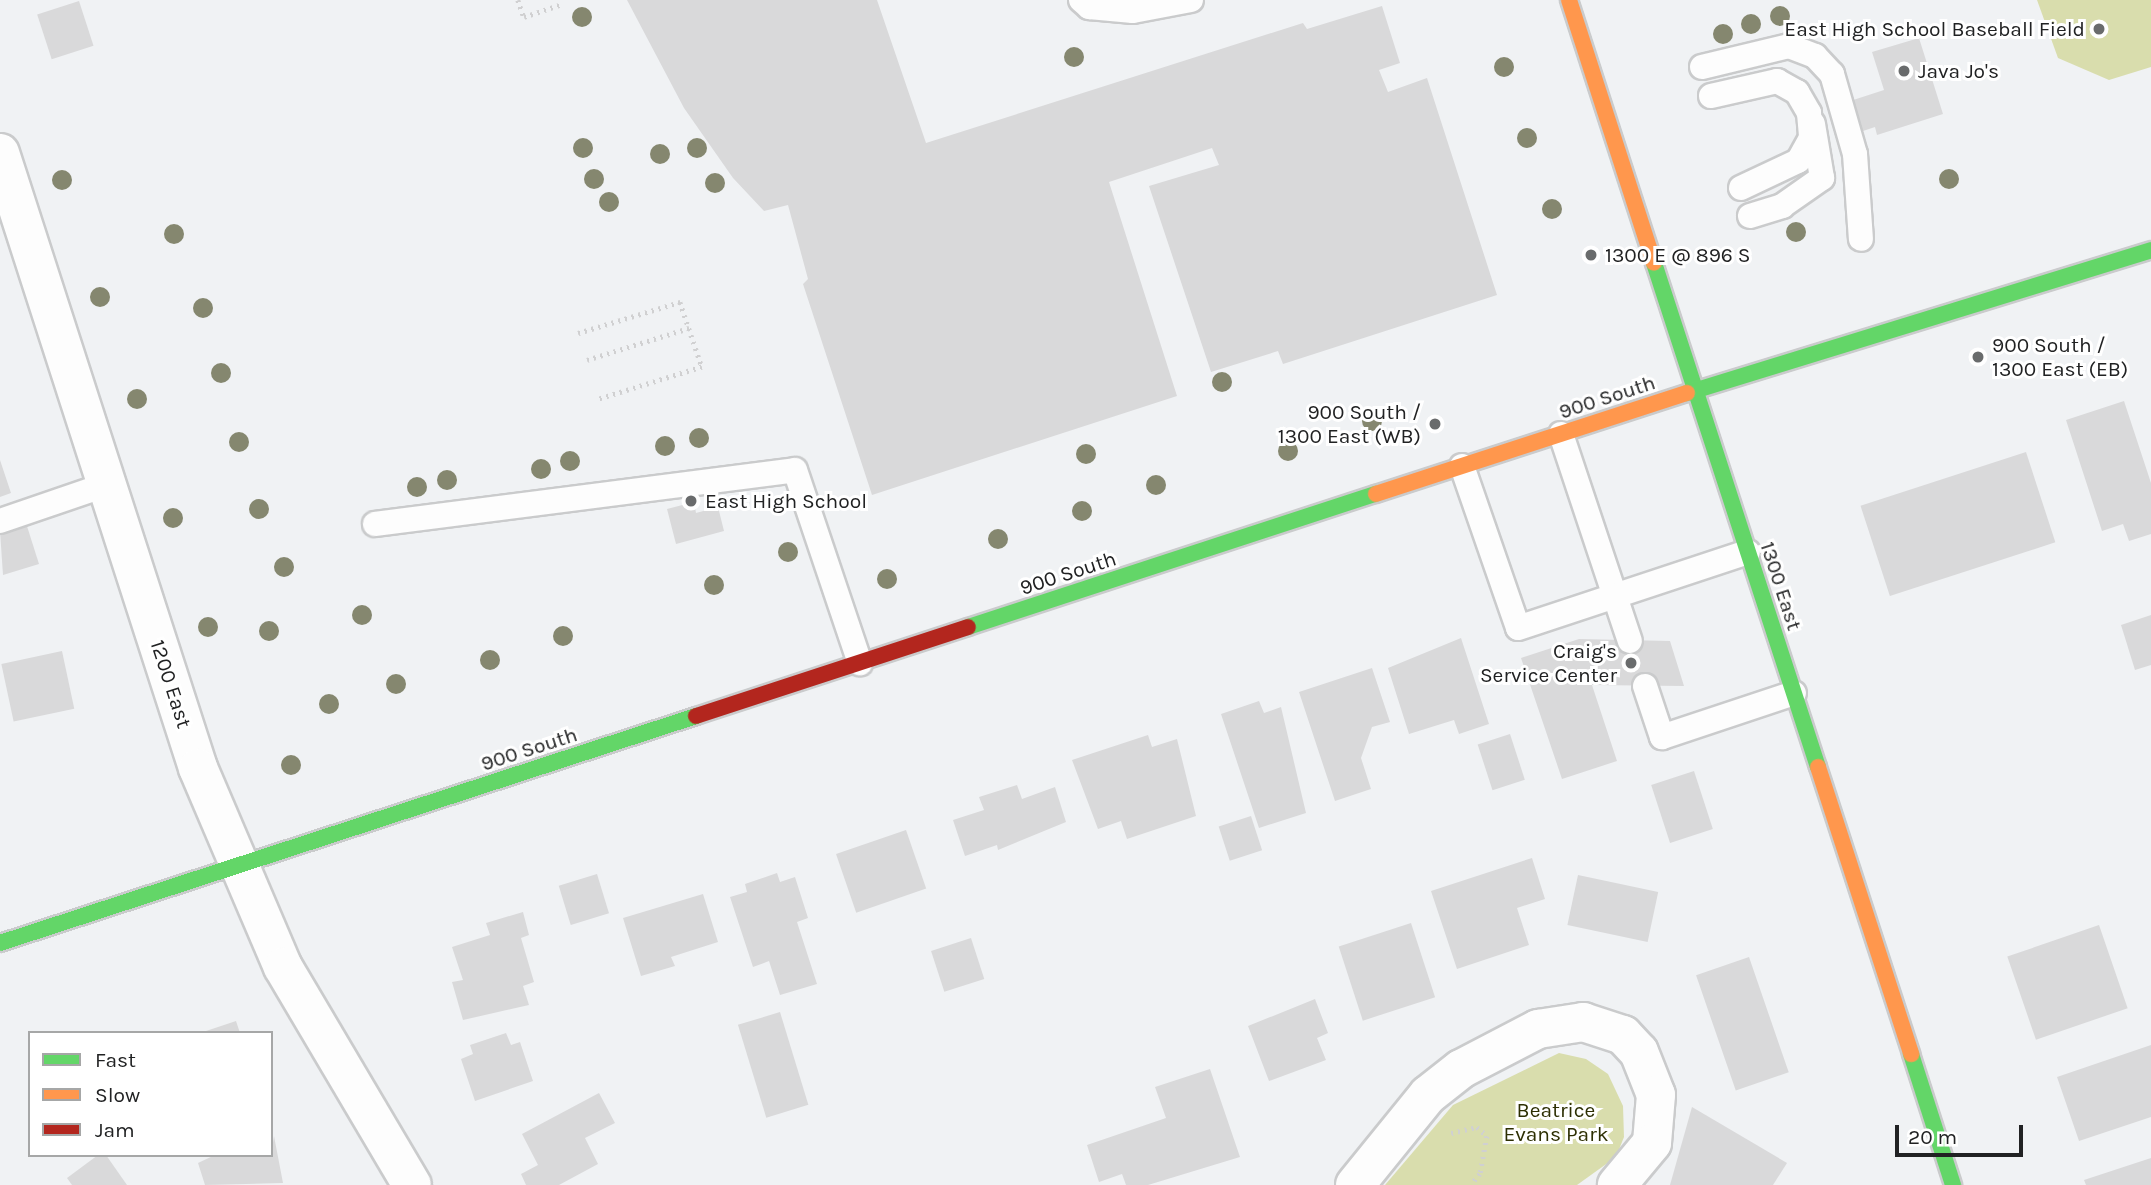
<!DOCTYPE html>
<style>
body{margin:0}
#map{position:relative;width:2151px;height:1185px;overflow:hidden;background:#f0f2f4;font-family:Karla,sans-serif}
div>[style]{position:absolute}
.green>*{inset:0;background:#d9ddad}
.building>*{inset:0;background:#d9d9da;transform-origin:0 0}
.path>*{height:4.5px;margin-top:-2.25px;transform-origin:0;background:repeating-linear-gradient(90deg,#d0d0d1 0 2px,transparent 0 7px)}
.roads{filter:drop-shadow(2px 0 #cacbcc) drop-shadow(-2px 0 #cacbcc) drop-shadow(0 2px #cacbcc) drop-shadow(0 -2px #cacbcc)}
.lane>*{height:24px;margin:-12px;padding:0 12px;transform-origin:12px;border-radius:12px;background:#fdfdfd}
.street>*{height:38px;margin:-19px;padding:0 19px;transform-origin:19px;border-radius:19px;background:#fdfdfd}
.fast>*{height:16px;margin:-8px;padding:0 8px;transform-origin:8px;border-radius:8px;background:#63d668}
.slow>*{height:16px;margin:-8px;padding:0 8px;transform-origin:8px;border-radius:8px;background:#ff974d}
.jam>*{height:16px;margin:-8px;padding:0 8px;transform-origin:8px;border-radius:8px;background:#b3261e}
.trees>*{width:20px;height:20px;margin:-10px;border-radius:50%;background:#85876f}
.dots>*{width:19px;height:19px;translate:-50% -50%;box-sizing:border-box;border:4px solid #fff;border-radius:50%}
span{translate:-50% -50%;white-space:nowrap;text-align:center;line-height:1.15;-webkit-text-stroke:6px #fff;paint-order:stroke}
.poi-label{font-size:21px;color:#212223}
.right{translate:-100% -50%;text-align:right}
.left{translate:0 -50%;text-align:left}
.street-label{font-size:21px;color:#212223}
.park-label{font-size:21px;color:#2d2f03}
.legend{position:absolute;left:28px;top:1031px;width:245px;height:126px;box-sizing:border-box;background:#fff;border:2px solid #a6a7a7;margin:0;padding:9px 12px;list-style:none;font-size:21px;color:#212223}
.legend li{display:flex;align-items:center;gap:14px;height:35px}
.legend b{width:35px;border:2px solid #a6a7a7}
.scale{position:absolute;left:1895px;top:1125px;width:128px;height:32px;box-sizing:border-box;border:4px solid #212223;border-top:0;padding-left:9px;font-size:21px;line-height:24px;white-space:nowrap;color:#212223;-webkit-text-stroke:5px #fff;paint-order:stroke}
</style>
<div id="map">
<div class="green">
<div style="clip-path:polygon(2037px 0,2151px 0,2151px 67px,2109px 80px,2058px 58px)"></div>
<div style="clip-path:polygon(1559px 1053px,1586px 1059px,1608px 1074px,1623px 1106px,1624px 1137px,1616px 1157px,1577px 1185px,1385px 1185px,1453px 1105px)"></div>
</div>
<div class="building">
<div style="clip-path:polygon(627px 0,877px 0,926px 143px,1303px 23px,1307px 29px,1382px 6px,1400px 63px,1379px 70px,1388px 92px,1427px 78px,1497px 295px,1283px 364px,1278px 351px,1211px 372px,1149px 186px,1219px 165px,1212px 148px,1109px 182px,1177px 396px,872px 495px,803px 284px,808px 279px,788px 205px,764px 211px,733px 178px,684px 108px)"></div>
<div style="left:79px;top:1px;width:47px;height:44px;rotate:72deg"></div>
<div style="clip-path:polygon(1919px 38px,1943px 114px,1877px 135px,1875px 127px,1854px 134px,1844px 103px,1884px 90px,1872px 52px)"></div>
<div style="clip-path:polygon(2124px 401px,2151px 483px,2151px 534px,2129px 541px,2123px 524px,2102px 531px,2066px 420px)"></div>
<div style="left:2026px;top:452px;width:95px;height:174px;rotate:72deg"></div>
<div style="clip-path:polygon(0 460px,11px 493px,0 497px)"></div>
<div style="clip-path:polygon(694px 502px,696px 513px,718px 507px,724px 531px,676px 544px,667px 509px)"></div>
<div style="clip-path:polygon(26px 523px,39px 564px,3px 575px,0 531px)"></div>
<div style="clip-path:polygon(2151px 615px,2151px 665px,2135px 670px,2121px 625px)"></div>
<div style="clip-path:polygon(1461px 638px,1489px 724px,1459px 734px,1454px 720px,1409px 734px,1388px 668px)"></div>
<div style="clip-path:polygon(1579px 639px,1670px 641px,1684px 686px,1592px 685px,1617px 761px,1562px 779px,1521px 658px)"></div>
<div style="left:62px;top:651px;width:59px;height:62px;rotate:78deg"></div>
<div style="clip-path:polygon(1372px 668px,1390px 722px,1372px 727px,1361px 758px,1371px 789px,1335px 801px,1299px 692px)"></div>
<div style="clip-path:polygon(1259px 701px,1264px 713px,1281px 707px,1306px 813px,1259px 828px,1221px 714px)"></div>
<div style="left:1510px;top:734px;width:48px;height:34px;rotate:72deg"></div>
<div style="clip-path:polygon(1148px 735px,1152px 747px,1177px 739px,1196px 816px,1127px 839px,1121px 821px,1098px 829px,1072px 760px)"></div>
<div style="left:1694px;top:771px;width:61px;height:45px;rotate:72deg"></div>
<div style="clip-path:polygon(1017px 785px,1022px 799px,1055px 787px,1066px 822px,998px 850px,997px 845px,965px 856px,953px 820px,984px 810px,979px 797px)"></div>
<div style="left:1251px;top:816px;width:36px;height:34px;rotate:72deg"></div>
<div style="left:906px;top:830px;width:62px;height:74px;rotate:71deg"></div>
<div style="clip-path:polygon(1532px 858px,1545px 899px,1517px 908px,1529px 945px,1457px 969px,1431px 891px)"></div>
<div style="clip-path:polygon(777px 873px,780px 882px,795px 877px,808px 918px,797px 922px,817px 984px,780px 995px,769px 961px,753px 967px,730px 897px,747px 892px,745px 884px)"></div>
<div style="left:597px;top:874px;width:41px;height:40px;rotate:73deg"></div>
<div style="left:1578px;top:875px;width:82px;height:51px;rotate:12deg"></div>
<div style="clip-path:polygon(703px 894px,718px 942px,671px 957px,675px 966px,641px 976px,623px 918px)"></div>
<div style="clip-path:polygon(523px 912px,529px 935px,521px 938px,534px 982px,523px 986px,529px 1005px,463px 1020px,452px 982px,463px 980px,452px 947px,490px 935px,486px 923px)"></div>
<div style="left:1411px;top:923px;width:78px;height:76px;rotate:72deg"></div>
<div style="left:2099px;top:925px;width:88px;height:97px;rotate:71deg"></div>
<div style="left:971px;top:938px;width:43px;height:42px;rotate:72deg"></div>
<div style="left:1749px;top:957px;width:122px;height:56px;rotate:71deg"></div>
<div style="clip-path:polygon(1315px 999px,1328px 1033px,1317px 1038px,1326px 1060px,1269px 1081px,1248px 1026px)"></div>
<div style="left:780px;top:1012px;width:97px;height:44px;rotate:73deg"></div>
<div style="clip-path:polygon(236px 1021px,240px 1033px,203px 1033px,203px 1032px)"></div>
<div style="clip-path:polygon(506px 1033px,511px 1045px,520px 1042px,533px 1081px,475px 1101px,461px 1059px,473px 1054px,470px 1045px)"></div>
<div style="clip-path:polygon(2151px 1045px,2151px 1117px,2079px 1141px,2057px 1077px)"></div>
<div style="clip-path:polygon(1210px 1069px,1240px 1157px,1148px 1185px,1126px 1185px,1122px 1174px,1099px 1182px,1087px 1145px,1166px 1118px,1155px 1087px)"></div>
<div style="clip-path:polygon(599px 1093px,615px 1123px,585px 1138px,598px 1164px,559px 1185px,526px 1185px,521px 1174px,538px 1165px,522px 1134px)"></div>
<div style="clip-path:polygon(1692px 1107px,1787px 1163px,1773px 1185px,1670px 1185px)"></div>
<div style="clip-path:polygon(274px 1136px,283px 1183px,205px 1185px,198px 1163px,215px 1155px,271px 1155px)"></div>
<div style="clip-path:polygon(98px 1155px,106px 1155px,127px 1185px,72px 1185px,67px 1178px)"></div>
<div style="clip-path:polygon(2151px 1158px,2151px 1185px,2086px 1185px,2084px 1180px)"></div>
</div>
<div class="path">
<div style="left:518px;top:0;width:18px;rotate:71deg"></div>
<div style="left:524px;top:17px;width:40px;rotate:-18.9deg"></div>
<div style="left:578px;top:333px;width:107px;rotate:-16.9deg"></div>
<div style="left:680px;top:302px;width:69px;rotate:71.3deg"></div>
<div style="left:702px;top:367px;width:108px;rotate:162.7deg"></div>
<div style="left:587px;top:360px;width:107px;rotate:-17.4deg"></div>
<div style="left:1451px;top:1133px;width:27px;rotate:-13deg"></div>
<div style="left:1477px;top:1127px;width:13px;rotate:42deg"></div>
<div style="left:1487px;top:1136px;width:39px;rotate:100deg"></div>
<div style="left:1480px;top:1174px;width:14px;rotate:129deg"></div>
</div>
<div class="roads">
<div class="lane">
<div style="left:1081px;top:0;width:11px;rotate:41deg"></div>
<div style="left:1089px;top:7px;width:44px;rotate:5.2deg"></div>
<div style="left:1133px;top:11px;width:59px;rotate:-10.7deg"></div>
<div style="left:1702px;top:67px;width:89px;rotate:-13.6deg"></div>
<div style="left:1789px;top:46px;width:28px;rotate:21deg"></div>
<div style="left:1815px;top:56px;width:25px;rotate:47deg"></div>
<div style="left:1832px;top:74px;width:83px;rotate:74deg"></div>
<div style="left:1855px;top:154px;width:85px;rotate:86deg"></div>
<div style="left:1711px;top:96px;width:68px;rotate:-12.8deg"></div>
<div style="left:1777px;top:81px;width:23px;rotate:29deg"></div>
<div style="left:1797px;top:92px;width:24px;rotate:60deg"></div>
<div style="left:1809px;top:113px;width:25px;rotate:85deg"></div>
<div style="left:1811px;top:138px;width:26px;rotate:119deg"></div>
<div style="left:1798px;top:161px;width:63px;rotate:154.7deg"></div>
<div style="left:1750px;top:216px;width:34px;rotate:-17deg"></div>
<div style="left:1782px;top:206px;width:49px;rotate:-35deg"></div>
<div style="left:1822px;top:178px;width:55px;rotate:-99.5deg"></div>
<div style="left:1561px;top:434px;width:218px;rotate:71.6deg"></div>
<div style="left:1462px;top:466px;width:171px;rotate:70.9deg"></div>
<div style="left:1518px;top:628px;width:242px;rotate:-18.3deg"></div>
<div style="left:0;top:521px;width:114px;rotate:-18.9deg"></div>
<div style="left:375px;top:524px;width:423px;rotate:-7.3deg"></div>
<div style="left:795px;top:470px;width:204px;rotate:71.4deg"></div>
<div style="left:1645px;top:686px;width:54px;rotate:71.6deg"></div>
<div style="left:1662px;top:737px;width:139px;rotate:-18.4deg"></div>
</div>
<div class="street">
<div style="left:0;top:153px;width:646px;rotate:72.15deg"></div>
<div style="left:198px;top:768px;width:216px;rotate:66.9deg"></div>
<div style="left:283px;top:967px;width:253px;rotate:59.4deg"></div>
<div style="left:1355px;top:1185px;width:116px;rotate:-51deg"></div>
<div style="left:1428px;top:1095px;width:42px;rotate:-38.2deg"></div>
<div style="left:1461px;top:1069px;width:87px;rotate:-27.5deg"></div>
<div style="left:1538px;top:1029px;width:46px;rotate:-8.8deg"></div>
<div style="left:1583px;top:1022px;width:42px;rotate:18deg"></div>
<div style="left:1623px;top:1035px;width:23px;rotate:47deg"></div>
<div style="left:1639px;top:1052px;width:46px;rotate:68.4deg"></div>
<div style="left:1656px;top:1095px;width:48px;rotate:94.8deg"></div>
<div style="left:1652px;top:1143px;width:55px;rotate:129.8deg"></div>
</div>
<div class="fast">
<div style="left:1654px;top:263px;width:530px;rotate:71.98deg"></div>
<div style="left:1687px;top:393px;width:486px;rotate:-17.1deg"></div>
<div style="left:968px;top:627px;width:429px;rotate:-18.1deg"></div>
<div style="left:0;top:943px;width:732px;rotate:-18.06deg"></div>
<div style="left:1911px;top:1054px;width:138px;rotate:72.2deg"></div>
</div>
<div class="slow">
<div style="left:1569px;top:0;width:276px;rotate:72.1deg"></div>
<div style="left:1376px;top:494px;width:327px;rotate:-18deg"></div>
<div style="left:1818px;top:767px;width:302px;rotate:72deg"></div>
</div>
<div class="jam">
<div style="left:696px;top:716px;width:286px;rotate:-18.1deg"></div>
</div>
</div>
<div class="trees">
<div style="left:1780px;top:16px"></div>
<div style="left:582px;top:17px"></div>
<div style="left:1751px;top:24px"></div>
<div style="left:1723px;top:34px"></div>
<div style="left:1074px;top:57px"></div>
<div style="left:1504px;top:67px"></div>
<div style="left:1527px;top:138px"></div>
<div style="left:583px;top:148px"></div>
<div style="left:697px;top:148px"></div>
<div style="left:660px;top:154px"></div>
<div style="left:594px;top:179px"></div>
<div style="left:1949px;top:179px"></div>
<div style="left:62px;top:180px"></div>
<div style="left:715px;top:183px"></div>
<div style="left:609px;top:202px"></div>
<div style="left:1552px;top:209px"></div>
<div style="left:1796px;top:232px"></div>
<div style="left:174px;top:234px"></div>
<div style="left:100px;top:297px"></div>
<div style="left:203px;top:308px"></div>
<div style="left:221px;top:373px"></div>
<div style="left:1222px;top:382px"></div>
<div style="left:137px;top:399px"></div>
<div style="left:1372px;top:421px"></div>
<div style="left:699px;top:438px"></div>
<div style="left:239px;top:442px"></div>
<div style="left:665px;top:446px"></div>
<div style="left:1288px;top:451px"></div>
<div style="left:1086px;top:454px"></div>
<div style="left:570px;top:461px"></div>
<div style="left:541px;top:469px"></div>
<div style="left:447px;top:480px"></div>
<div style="left:1156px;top:485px"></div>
<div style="left:417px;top:487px"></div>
<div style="left:259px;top:509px"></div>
<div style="left:1082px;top:511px"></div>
<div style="left:173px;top:518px"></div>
<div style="left:998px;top:539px"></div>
<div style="left:788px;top:552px"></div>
<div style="left:284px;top:567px"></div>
<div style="left:887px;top:579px"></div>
<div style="left:714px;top:585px"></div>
<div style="left:362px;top:615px"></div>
<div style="left:208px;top:627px"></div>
<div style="left:269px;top:631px"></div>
<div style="left:563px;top:636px"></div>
<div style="left:490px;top:660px"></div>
<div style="left:396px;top:684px"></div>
<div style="left:329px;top:704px"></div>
<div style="left:291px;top:765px"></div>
</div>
<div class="dots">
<div style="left:2099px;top:29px;background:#696b6c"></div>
<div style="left:1904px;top:71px;background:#696b6c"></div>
<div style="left:1591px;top:255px;background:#696b6c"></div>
<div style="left:1978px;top:357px;background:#696b6c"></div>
<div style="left:1435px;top:424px;background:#696b6c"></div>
<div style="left:691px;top:501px;background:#696b6c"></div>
<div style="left:1631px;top:663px;background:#696b6c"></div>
</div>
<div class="poi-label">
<span class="right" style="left:2085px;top:29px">East High School Baseball Field</span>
<span class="left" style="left:1918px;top:71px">Java Jo's</span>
<span class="left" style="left:1605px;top:255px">1300 E @ 896 S</span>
<span class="left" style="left:1992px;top:357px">900 South /<br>1300 East (EB)</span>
<span class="right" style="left:1421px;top:424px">900 South /<br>1300 East (WB)</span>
<span class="left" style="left:705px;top:501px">East High School</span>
<span class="right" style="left:1617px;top:663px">Craig's<br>Service Center</span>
</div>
<div class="street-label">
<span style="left:1607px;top:397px;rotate:-18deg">900 South</span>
<span style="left:1068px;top:573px;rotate:-18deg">900 South</span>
<span style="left:1781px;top:586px;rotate:72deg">1300 East</span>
<span style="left:171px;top:684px;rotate:72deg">1200 East</span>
<span style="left:529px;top:749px;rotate:-18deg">900 South</span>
</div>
<div class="park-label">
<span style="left:1556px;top:1122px">Beatrice<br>Evans Park</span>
</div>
<ul class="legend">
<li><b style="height:9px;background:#63d668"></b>Fast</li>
<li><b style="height:9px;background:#ff974d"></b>Slow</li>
<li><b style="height:9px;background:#b3261e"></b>Jam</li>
</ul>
<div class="scale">20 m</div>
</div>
